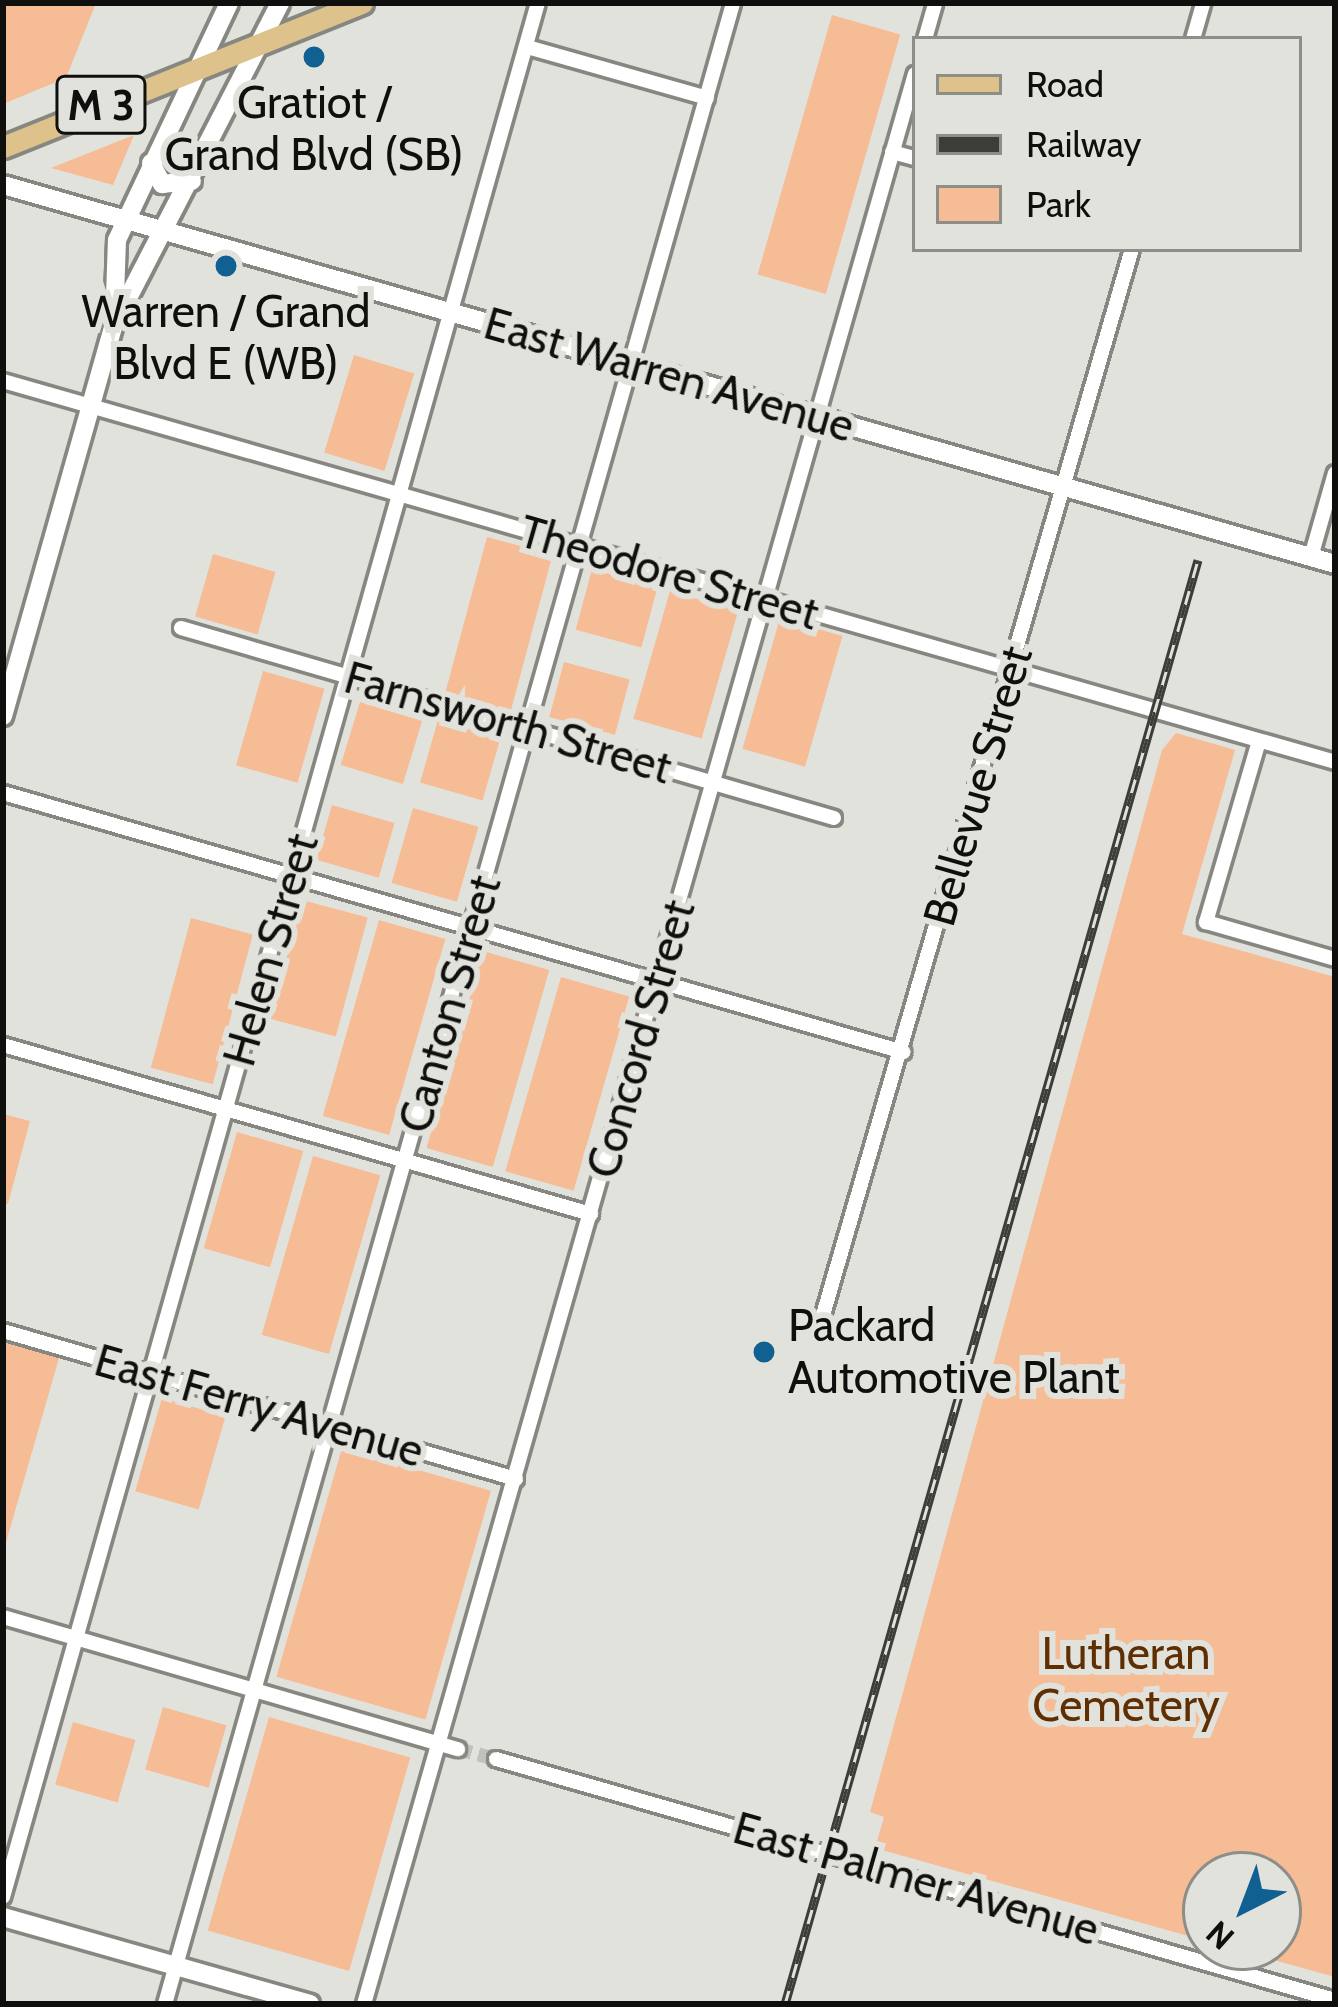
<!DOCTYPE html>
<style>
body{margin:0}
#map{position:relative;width:1338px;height:2007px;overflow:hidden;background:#e2e2dc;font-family:Cabin,sans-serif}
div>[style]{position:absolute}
.green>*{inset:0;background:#f5bc96;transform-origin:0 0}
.minor-tunnel>*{height:14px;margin-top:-7px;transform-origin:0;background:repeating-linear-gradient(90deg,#c2c2bd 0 14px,transparent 0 21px)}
.roads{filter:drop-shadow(3px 0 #878782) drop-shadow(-3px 0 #878782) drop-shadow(0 3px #878782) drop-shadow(0 -3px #878782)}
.minor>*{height:14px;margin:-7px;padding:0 7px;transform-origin:7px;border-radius:7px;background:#fff}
.secondary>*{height:18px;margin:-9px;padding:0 9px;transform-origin:9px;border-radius:9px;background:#fff}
.primary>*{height:21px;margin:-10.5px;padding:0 10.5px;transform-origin:10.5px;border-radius:10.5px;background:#ddc28b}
.rail>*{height:9px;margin-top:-4.5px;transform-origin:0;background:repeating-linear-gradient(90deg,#e2e2dc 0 14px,#3c3c39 0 28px);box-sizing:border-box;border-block:3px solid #3c3c39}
.dots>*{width:33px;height:33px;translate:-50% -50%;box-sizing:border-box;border:6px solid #e2e2dc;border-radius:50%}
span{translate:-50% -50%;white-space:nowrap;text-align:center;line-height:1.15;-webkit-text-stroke:12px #e2e2dc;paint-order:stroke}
.shield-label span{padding:3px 9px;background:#e2e2dc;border:3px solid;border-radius:9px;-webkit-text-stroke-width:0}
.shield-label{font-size:42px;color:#0f0f0d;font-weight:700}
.poi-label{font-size:45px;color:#0f0f0d}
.left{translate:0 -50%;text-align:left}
.street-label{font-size:45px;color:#0f0f0d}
.park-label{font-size:45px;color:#5f2e02}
.frame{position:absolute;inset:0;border:6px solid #0f0f0d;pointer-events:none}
.legend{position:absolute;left:912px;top:36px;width:390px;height:216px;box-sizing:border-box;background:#e2e2dc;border:3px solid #8e8e89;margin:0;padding:15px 21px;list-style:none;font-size:36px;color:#0f0f0d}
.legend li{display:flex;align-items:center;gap:24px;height:60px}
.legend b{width:60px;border:3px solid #8e8e89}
.north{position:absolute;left:1182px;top:1851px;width:120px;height:120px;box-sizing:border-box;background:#e2e2dc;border:3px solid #8e8e89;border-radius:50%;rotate:222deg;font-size:33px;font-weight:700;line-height:48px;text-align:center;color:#0f0f0d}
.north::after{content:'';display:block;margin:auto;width:42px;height:54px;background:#106092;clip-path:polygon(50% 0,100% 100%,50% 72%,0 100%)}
</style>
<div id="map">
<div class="green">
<div style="clip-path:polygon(3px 3px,96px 3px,66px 78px,3px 104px)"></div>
<div style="left:832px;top:15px;width:71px;height:270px;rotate:16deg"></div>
<div style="clip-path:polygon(134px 135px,113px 185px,51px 168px)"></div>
<div style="left:354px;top:355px;width:63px;height:102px;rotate:17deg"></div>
<div style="left:487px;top:537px;width:68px;height:162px;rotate:15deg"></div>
<div style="left:213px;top:554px;width:65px;height:65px;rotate:16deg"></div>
<div style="left:592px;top:569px;width:68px;height:63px;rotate:15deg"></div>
<div style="left:670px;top:591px;width:71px;height:133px;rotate:16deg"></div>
<div style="left:780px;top:618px;width:65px;height:136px;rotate:16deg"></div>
<div style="left:564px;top:662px;width:68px;height:57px;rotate:15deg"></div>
<div style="left:263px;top:671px;width:64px;height:98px;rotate:16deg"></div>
<div style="left:360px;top:702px;width:65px;height:66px;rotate:17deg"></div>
<div style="left:438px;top:720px;width:65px;height:65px;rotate:16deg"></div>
<div style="clip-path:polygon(1176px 733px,1235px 750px,1182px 934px,1335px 977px,1335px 1977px,1226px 1947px,1278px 1947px,1278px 1875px,1206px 1875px,1206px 1941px,875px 1848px,884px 1817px,870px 1812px,1162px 750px)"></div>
<div style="left:332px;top:805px;width:65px;height:57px;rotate:16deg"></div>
<div style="left:413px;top:808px;width:68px;height:78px;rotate:16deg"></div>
<div style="left:302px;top:900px;width:68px;height:123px;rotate:15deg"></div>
<div style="left:191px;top:918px;width:64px;height:155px;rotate:15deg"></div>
<div style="left:379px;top:920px;width:69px;height:204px;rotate:16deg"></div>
<div style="left:483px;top:951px;width:69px;height:205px;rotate:16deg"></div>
<div style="left:561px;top:977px;width:71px;height:202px;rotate:16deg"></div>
<div style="clip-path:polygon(3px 1114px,30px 1121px,8px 1204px,3px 1203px)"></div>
<div style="left:237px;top:1132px;width:69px;height:121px;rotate:16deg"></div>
<div style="left:313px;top:1156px;width:70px;height:186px;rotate:16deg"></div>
<div style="clip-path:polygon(3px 1342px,59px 1358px,3px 1553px)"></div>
<div style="left:162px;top:1398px;width:66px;height:97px;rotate:16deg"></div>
<div style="left:342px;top:1448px;width:155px;height:238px;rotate:16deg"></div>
<div style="left:163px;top:1707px;width:66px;height:65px;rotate:16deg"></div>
<div style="left:269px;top:1717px;width:147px;height:222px;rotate:16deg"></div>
<div style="left:73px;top:1722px;width:65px;height:65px;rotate:16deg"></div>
</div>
<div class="minor-tunnel">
<div style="left:458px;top:1749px;width:39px;rotate:15deg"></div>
</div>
<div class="roads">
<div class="minor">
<div style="left:925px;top:39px;width:37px;rotate:-74deg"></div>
<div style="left:1193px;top:39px;width:37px;rotate:-74deg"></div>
<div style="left:527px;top:47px;width:187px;rotate:15.8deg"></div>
<div style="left:892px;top:152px;width:24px;rotate:15deg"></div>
<div style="left:3px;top:381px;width:1385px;rotate:15.96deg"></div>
<div style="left:1311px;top:557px;width:87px;rotate:-74.1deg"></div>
<div style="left:181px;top:628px;width:680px;rotate:16.22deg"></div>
<div style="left:1259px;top:741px;width:189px;rotate:106.3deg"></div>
<div style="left:1206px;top:922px;width:134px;rotate:16deg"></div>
<div style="left:3px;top:793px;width:937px;rotate:16.05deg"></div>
<div style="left:3px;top:1045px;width:612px;rotate:16.04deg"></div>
<div style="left:821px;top:1322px;width:1117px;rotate:-73.84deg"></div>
<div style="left:3px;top:1331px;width:534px;rotate:16.09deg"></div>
<div style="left:3px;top:1617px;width:474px;rotate:16.2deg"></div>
<div style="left:496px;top:1759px;width:873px;rotate:16.03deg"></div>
<div style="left:3px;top:1897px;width:1968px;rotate:-74.23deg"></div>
<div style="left:165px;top:2004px;width:2080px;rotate:-74.15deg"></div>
<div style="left:364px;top:2004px;width:2007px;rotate:-74.07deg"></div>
</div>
<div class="secondary">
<div style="left:151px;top:163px;width:24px;rotate:62deg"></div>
<div style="left:162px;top:184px;width:30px;rotate:-6deg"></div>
<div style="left:3px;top:185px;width:1385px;rotate:15.88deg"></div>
<div style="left:116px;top:321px;width:358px;rotate:-62.7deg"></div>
<div style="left:3px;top:716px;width:406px;rotate:-74.2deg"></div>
<div style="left:114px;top:325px;width:85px;rotate:-88deg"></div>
<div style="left:117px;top:240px;width:262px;rotate:-64.7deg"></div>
<div style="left:3px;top:1917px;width:319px;rotate:15.8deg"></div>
</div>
<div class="primary">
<div style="left:3px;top:147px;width:387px;rotate:-21.9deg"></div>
</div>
</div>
<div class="rail">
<div style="left:785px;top:2004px;width:1502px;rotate:-74.04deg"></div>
</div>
<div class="dots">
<div style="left:314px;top:57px;background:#106092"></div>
<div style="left:226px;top:266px;background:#106092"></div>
<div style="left:764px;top:1352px;background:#106092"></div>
</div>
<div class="shield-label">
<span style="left:101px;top:105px">M 3</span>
</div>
<div class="poi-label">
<span style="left:314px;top:129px">Gratiot /<br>Grand Blvd (SB)</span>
<span style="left:226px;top:338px">Warren / Grand<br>Blvd E (WB)</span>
<span class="left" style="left:788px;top:1352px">Packard<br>Automotive Plant</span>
</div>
<div class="street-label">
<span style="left:669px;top:375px;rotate:16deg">East Warren Avenue</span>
<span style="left:669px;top:573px;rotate:16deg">Theodore Street</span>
<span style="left:508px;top:723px;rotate:16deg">Farnsworth Street</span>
<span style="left:978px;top:786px;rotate:-74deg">Bellevue Street</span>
<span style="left:271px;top:950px;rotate:-74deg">Helen Street</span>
<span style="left:450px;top:1004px;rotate:-74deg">Canton Street</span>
<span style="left:641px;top:1039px;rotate:-74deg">Concord Street</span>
<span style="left:259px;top:1406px;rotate:16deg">East Ferry Avenue</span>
<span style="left:916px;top:1879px;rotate:16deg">East Palmer Avenue</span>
</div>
<div class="park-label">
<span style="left:1126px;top:1680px">Lutheran<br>Cemetery</span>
</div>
<div class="frame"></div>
<ul class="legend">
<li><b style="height:15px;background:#ddc28b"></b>Road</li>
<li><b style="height:15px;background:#3c3c39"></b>Railway</li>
<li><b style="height:33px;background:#f5bc96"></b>Park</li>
</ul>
<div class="north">N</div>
</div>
